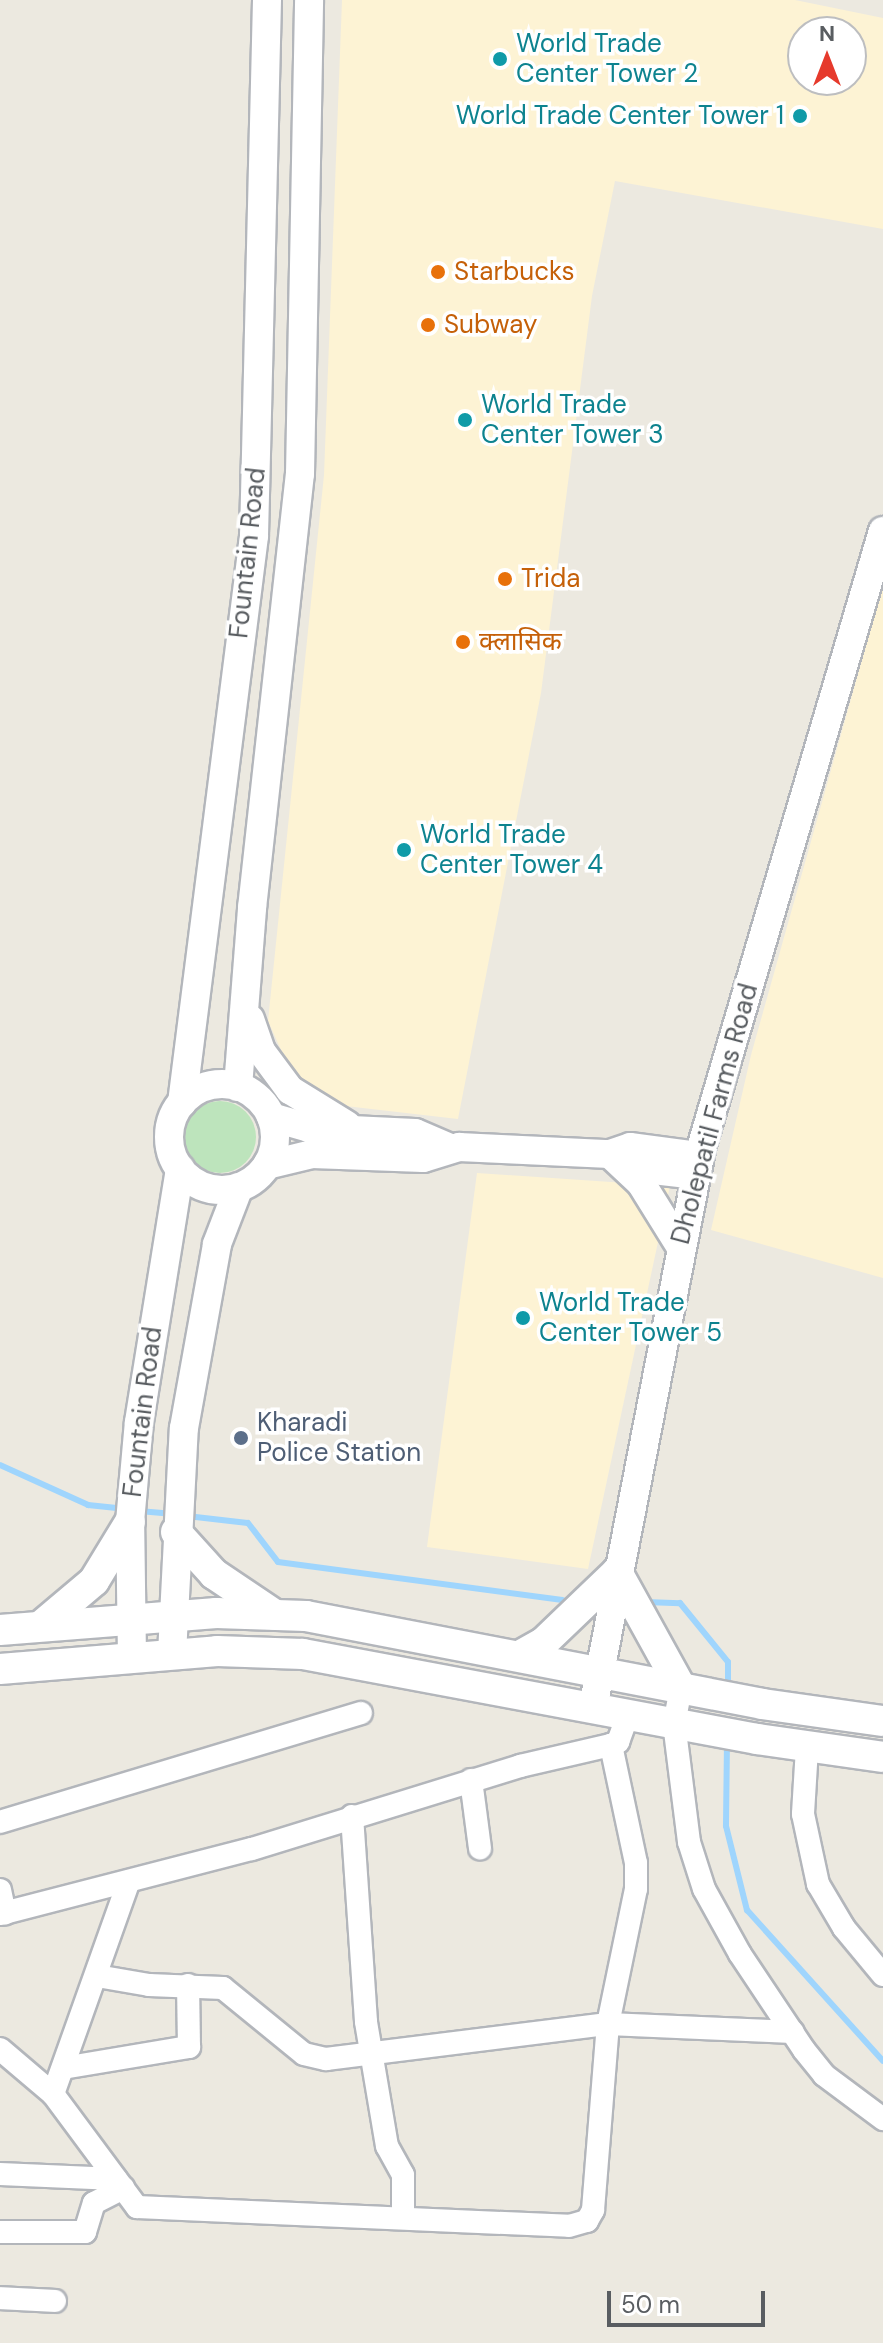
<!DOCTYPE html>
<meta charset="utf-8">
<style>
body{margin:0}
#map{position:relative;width:883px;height:2343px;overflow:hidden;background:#ece9e0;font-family:"DM Sans","Noto Sans Devanagari",sans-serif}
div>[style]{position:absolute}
.commercial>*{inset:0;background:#fdf3d4}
.green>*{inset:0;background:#bde4bc}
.round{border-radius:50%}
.stream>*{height:6px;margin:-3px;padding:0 3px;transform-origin:3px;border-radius:3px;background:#9fd5fd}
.roads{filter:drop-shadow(2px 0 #b3b6bb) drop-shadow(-2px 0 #b3b6bb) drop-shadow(0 2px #b3b6bb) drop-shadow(0 -2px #b3b6bb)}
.minor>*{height:22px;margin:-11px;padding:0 11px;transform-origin:11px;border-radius:11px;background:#fff}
.tertiary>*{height:28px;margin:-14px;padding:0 14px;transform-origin:14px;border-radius:14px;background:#fff}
.tertiary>.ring{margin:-14px;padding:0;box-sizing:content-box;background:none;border:28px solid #fff;border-radius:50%}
.secondary>*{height:30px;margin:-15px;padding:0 15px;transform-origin:15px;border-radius:15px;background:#fff}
.dots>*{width:22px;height:22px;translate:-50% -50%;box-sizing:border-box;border:4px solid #fff;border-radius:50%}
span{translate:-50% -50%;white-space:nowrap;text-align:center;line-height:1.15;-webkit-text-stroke:7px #fff;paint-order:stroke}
.culture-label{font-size:26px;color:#0d838f}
.left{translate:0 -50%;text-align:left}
.right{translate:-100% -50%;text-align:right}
.food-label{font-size:26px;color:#c56008}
.street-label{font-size:26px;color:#595d61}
.service-label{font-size:26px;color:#4e5e75}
.north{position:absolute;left:787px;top:16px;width:80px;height:80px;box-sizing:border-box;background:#fff;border:2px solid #bdbec0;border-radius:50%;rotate:0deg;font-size:22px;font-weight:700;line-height:32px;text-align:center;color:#595d61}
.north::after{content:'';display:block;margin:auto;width:28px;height:36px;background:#e63a2c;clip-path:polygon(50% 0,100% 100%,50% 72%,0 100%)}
.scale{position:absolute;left:607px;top:2291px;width:158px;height:36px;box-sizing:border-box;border:4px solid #595d61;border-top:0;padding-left:10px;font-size:24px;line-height:28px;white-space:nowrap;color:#595d61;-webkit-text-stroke:6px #fff;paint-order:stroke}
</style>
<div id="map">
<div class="commercial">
<div style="clip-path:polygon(evenodd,342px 0,795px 0,883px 18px,883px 229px,615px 181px,592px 296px,541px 693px,458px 1119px,328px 1104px,291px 1072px,268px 1021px,324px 475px,342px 0,803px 32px,851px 32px,851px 80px,803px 80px,803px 32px)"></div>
<div style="clip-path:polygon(883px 585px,883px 1278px,711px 1230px,751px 1055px)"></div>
<div style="clip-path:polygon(477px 1173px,670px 1186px,588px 1569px,427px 1547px)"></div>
</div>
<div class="green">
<div class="round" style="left:184px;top:1101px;width:72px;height:72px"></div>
</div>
<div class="stream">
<div style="left:0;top:1465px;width:97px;rotate:24.4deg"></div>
<div style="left:88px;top:1505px;width:36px;rotate:6deg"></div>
<div style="left:139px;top:1511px;width:32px;rotate:5deg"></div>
<div style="left:187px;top:1516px;width:61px;rotate:6.5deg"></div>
<div style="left:248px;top:1523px;width:49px;rotate:52.4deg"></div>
<div style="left:278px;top:1562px;width:287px;rotate:7.6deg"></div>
<div style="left:645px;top:1602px;width:35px;rotate:2deg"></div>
<div style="left:680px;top:1603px;width:76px;rotate:50.9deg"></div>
<div style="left:728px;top:1662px;width:25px;rotate:90deg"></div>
<div style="left:727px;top:1742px;width:84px;rotate:90.7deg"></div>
<div style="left:726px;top:1826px;width:87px;rotate:76deg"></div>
<div style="left:747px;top:1910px;width:203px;rotate:48deg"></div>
</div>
<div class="roads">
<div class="minor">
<div style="left:681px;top:1688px;width:36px;rotate:101deg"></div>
<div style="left:674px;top:1723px;width:120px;rotate:82.8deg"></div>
<div style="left:689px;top:1842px;width:49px;rotate:72.3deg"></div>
<div style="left:704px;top:1889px;width:74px;rotate:61deg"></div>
<div style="left:740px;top:1954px;width:115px;rotate:56.3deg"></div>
<div style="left:804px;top:2050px;width:32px;rotate:51deg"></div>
<div style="left:824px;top:2075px;width:74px;rotate:36.7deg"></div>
<div style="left:807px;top:1748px;width:66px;rotate:93.5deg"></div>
<div style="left:803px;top:1814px;width:72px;rotate:77.9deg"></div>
<div style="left:818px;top:1884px;width:51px;rotate:59.4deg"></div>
<div style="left:844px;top:1928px;width:61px;rotate:50.3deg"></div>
<div style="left:471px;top:1780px;width:69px;rotate:82.5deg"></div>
<div style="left:352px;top:1816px;width:206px;rotate:86.1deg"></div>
<div style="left:366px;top:2022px;width:126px;rotate:80.4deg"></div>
<div style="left:387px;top:2146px;width:33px;rotate:61deg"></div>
<div style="left:403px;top:2175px;width:43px;rotate:90deg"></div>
<div style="left:0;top:1822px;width:377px;rotate:-16.8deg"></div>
<div style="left:0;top:1890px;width:24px;rotate:78deg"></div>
<div style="left:0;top:1914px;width:260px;rotate:-14.5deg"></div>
<div style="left:252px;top:1849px;width:281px;rotate:-17.2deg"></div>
<div style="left:520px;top:1766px;width:93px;rotate:-13deg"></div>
<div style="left:611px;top:1745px;width:8px;rotate:-23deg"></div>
<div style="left:618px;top:1742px;width:29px;rotate:-70deg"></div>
<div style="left:97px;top:1976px;width:53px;rotate:9.8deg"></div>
<div style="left:149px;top:1985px;width:74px;rotate:2.3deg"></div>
<div style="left:223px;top:1988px;width:104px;rotate:39.2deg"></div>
<div style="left:304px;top:2054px;width:23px;rotate:13deg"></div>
<div style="left:326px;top:2059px;width:284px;rotate:-7.1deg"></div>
<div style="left:608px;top:2024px;width:185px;rotate:2.5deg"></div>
<div style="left:0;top:2049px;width:70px;rotate:40.3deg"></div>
<div style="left:53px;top:2094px;width:141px;rotate:53.4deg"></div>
<div style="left:137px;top:2207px;width:432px;rotate:2.5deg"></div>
<div style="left:569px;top:2226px;width:19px;rotate:-16deg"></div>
<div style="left:587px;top:2221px;width:13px;rotate:-61deg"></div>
<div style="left:593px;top:2210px;width:187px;rotate:-85.4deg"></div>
<div style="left:608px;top:2024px;width:138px;rotate:-78.3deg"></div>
<div style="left:636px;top:1889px;width:26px;rotate:-90deg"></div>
<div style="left:636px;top:1863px;width:121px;rotate:-102deg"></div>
<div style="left:63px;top:2068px;width:128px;rotate:-9.5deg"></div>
<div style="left:189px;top:2047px;width:62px;rotate:-90.9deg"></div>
<div style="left:53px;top:2094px;width:226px;rotate:-70.4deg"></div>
<div style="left:0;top:2174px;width:116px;rotate:2.5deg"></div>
<div style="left:0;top:2232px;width:85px"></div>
<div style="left:85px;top:2232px;width:30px;rotate:-73deg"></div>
<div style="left:94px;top:2203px;width:33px;rotate:-27deg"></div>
<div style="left:0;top:2298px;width:55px;rotate:3.1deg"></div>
</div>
<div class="tertiary">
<div style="left:250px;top:1019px;width:34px;rotate:71deg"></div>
<div style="left:261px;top:1051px;width:49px;rotate:53.4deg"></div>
<div style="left:290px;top:1090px;width:67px;rotate:31.6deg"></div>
<div class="ring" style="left:169px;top:1084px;width:78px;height:78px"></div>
<div style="left:238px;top:1087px;width:180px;rotate:-85.5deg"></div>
<div style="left:252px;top:908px;width:437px;rotate:-83.7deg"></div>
<div style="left:300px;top:474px;width:474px;rotate:-88.9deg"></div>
<div style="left:182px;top:1103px;width:572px;rotate:-82.76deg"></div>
<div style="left:254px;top:536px;width:536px;rotate:-88.61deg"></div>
<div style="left:271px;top:1117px;width:40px;rotate:16deg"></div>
<div style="left:309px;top:1128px;width:106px;rotate:2.7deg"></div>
<div style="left:415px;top:1133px;width:36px;rotate:23deg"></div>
<div style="left:610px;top:1154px;width:42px;rotate:43.1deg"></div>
<div style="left:641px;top:1183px;width:74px;rotate:58.2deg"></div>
<div style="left:267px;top:1165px;width:46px;rotate:-13.7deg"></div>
<div style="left:312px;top:1154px;width:111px;rotate:2.1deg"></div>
<div style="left:423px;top:1158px;width:38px;rotate:-17deg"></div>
<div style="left:459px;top:1147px;width:151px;rotate:2.7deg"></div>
<div style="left:610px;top:1154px;width:21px;rotate:-19deg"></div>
<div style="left:630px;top:1147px;width:70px;rotate:7.4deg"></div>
<div style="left:627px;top:1167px;width:68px;rotate:6.7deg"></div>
<div style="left:172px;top:1654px;width:226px;rotate:-87deg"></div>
<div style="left:184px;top:1428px;width:187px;rotate:-79.8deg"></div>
<div style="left:217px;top:1244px;width:61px;rotate:-68.9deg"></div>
<div style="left:132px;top:1657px;width:135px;rotate:-90.8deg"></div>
<div style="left:130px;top:1522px;width:100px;rotate:-84.9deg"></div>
<div style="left:139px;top:1422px;width:257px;rotate:-80.8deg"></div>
<div style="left:593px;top:1708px;width:573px;rotate:-79.04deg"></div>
<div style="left:702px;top:1145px;width:640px;rotate:-73.58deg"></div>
</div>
<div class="secondary">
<div style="left:176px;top:1532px;width:57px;rotate:47.9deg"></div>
<div style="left:214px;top:1574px;width:73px;rotate:33.9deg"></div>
<div style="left:42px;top:1625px;width:68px;rotate:-40.2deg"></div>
<div style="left:94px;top:1581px;width:69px;rotate:-58.6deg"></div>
<div style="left:0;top:1630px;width:217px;rotate:-4.5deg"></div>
<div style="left:216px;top:1613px;width:90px;rotate:1.9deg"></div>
<div style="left:306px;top:1616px;width:464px;rotate:10.9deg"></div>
<div style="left:762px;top:1704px;width:122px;rotate:8deg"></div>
<div style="left:521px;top:1655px;width:25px;rotate:-29deg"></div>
<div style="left:543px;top:1643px;width:103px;rotate:-43.8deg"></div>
<div style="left:617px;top:1572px;width:132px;rotate:61.1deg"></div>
<div style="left:0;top:1669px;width:218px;rotate:-4.7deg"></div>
<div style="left:217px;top:1651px;width:86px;rotate:2deg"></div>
<div style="left:303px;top:1654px;width:462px;rotate:10.6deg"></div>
<div style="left:757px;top:1739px;width:127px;rotate:8.1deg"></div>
</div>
</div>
<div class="dots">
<div style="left:500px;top:59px;background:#0f9aa8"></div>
<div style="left:800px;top:116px;background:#0f9aa8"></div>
<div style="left:438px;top:272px;background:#e8710a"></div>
<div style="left:428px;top:325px;background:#e8710a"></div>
<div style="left:465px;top:420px;background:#0f9aa8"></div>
<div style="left:505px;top:579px;background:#e8710a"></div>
<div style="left:463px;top:642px;background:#e8710a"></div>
<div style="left:404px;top:850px;background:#0f9aa8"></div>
<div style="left:523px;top:1318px;background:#0f9aa8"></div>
<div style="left:241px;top:1438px;background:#5c6f8a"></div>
</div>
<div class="culture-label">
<span class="left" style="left:516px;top:59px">World Trade<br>Center Tower 2</span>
<span class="right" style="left:784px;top:116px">World Trade Center Tower 1</span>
<span class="left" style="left:481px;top:420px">World Trade<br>Center Tower 3</span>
<span class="left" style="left:420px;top:850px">World Trade<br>Center Tower 4</span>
<span class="left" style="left:539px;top:1318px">World Trade<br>Center Tower 5</span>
</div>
<div class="food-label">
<span class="left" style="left:454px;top:272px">Starbucks</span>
<span class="left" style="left:444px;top:325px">Subway</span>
<span class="left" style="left:521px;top:579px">Trida</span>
<span class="left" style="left:479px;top:642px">क्लासिक</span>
</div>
<div class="street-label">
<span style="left:248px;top:553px;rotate:-84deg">Fountain Road</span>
<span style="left:715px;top:1114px;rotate:-75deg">Dholepatil Farms Road</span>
<span style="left:143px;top:1412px;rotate:-83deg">Fountain Road</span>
</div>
<div class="service-label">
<span class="left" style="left:257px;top:1438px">Kharadi<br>Police Station</span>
</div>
<div class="north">N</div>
<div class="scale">50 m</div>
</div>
